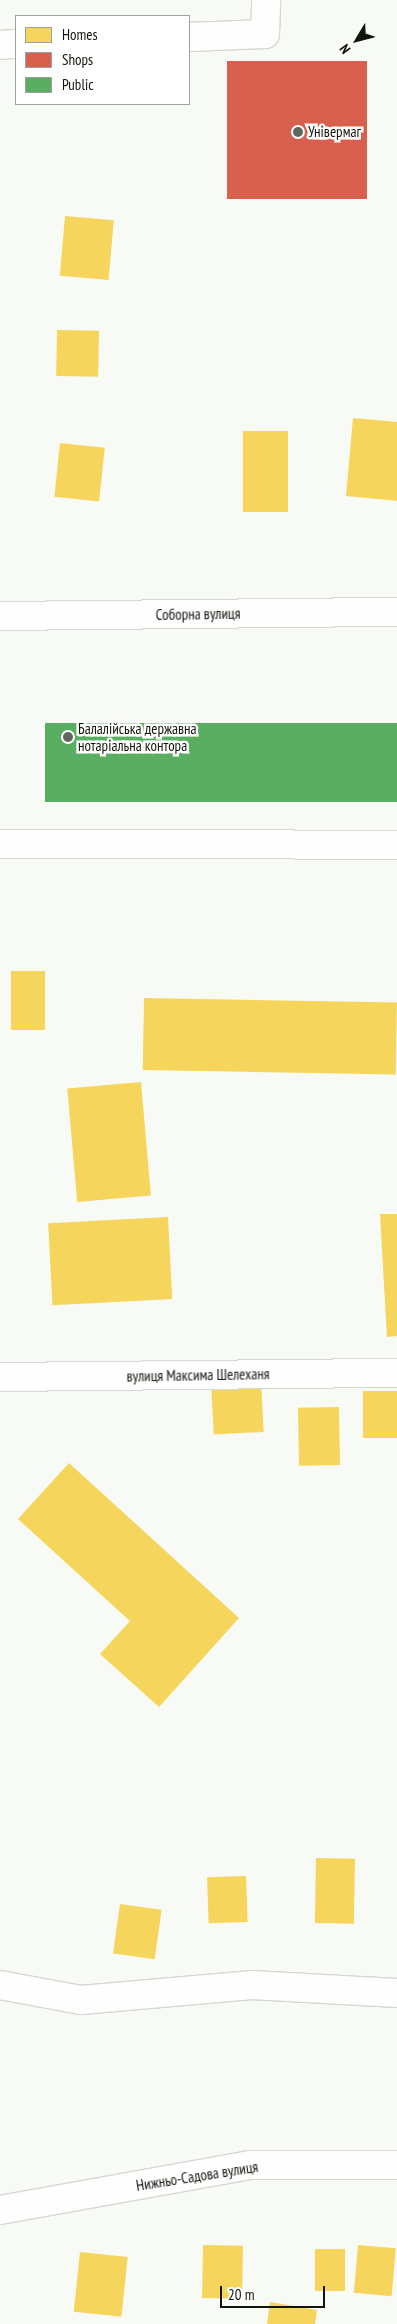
<!DOCTYPE html>
<meta charset="utf-8">
<style>
body{margin:0}
#map{position:relative;width:397px;height:2324px;overflow:hidden;background:#f8fbf5;font-family:"PT Sans Narrow",sans-serif}
div>[style]{position:absolute}
.homes>*{inset:0;background:#f6d55c;transform-origin:0 0}
.shops>*{inset:0;background:#d6604d;transform-origin:0 0}
.public>*{inset:0;background:#5aae61;transform-origin:0 0}
.roads{filter:drop-shadow(1px 0 #d4d8d0) drop-shadow(-1px 0 #d4d8d0) drop-shadow(0 1px #d4d8d0) drop-shadow(0 -1px #d4d8d0)}
.minor>*{height:28px;margin:-14px;padding:0 14px;transform-origin:14px;border-radius:14px;background:#fefefe}
.dots>*{width:14px;height:14px;translate:-50% -50%;box-sizing:border-box;border:2px solid #fff;border-radius:50%}
span{translate:-50% -50%;white-space:nowrap;text-align:center;line-height:1.15;-webkit-text-stroke:5px #fff;paint-order:stroke}
.poi-label{font-size:15px;color:#10150b}
.left{translate:0 -50%;text-align:left}
.street-label{font-size:15px;color:#10150b}
.legend{position:absolute;left:15px;top:15px;width:175px;height:90px;box-sizing:border-box;background:#fff;border:1px solid #9fa19d;margin:0;padding:6px 9px;list-style:none;font-size:15px;color:#10150b}
.legend li{display:flex;align-items:center;gap:10px;height:25px}
.legend b{width:25px;border:1px solid #9fa19d}
.north{position:absolute;left:332px;top:15px;width:50px;height:50px;-webkit-text-stroke:4px #fff;paint-order:stroke;rotate:233deg;font-size:14px;font-weight:700;line-height:20px;text-align:center;color:#10150b}
.north::after{content:'';display:block;margin:auto;width:18px;height:22px;background:#10150b;clip-path:polygon(50% 0,100% 100%,50% 72%,0 100%)}
.scale{position:absolute;left:220px;top:2286px;width:105px;height:22px;box-sizing:border-box;border:2px solid #10150b;border-top:0;padding-left:6px;font-size:15px;line-height:18px;white-space:nowrap;color:#10150b;-webkit-text-stroke:4px #fff;paint-order:stroke}
</style>
<div id="map">
<div class="homes">
<div style="left:65px;top:216px;width:49px;height:60px;rotate:5deg"></div>
<div style="left:57px;top:330px;width:42px;height:46px;rotate:1deg"></div>
<div style="clip-path:polygon(353px 418px,397px 422px,397px 501px,346px 496px)"></div>
<div style="left:243px;top:431px;width:45px;height:81px"></div>
<div style="left:60px;top:443px;width:45px;height:54px;rotate:6deg"></div>
<div style="left:11px;top:971px;width:34px;height:59px"></div>
<div style="left:144px;top:998px;width:253px;height:72px;rotate:1deg"></div>
<div style="left:141px;top:1082px;width:114px;height:74px;rotate:85deg"></div>
<div style="clip-path:polygon(380px 1214px,397px 1214px,397px 1336px,387px 1337px)"></div>
<div style="left:168px;top:1217px;width:82px;height:120px;rotate:87deg"></div>
<div style="left:261px;top:1381px;width:51px;height:50px;rotate:87deg"></div>
<div style="left:397px;top:1391px;width:47px;height:34px;rotate:90deg"></div>
<div style="left:339px;top:1407px;width:58px;height:41px;rotate:89deg"></div>
<div style="clip-path:polygon(69px 1463px,239px 1618px,159px 1707px,100px 1654px,130px 1621px,18px 1519px)"></div>
<div style="left:316px;top:1858px;width:39px;height:65px;rotate:1deg"></div>
<div style="left:246px;top:1876px;width:46px;height:39px;rotate:88deg"></div>
<div style="left:120px;top:1904px;width:42px;height:50px;rotate:8deg"></div>
<div style="left:203px;top:2245px;width:40px;height:53px;rotate:1deg"></div>
<div style="left:358px;top:2245px;width:38px;height:48px;rotate:5deg"></div>
<div style="left:315px;top:2249px;width:30px;height:42px"></div>
<div style="left:80px;top:2252px;width:48px;height:60px;rotate:6deg"></div>
<div style="clip-path:polygon(270px 2302px,317px 2310px,315px 2324px,267px 2324px)"></div>
</div>
<div class="shops">
<div style="left:227px;top:61px;width:140px;height:138px"></div>
</div>
<div class="public">
<div style="left:45px;top:723px;width:352px;height:79px"></div>
</div>
<div class="roads">
<div class="minor">
<div style="left:189px;top:37px;width:76px;rotate:-2.3deg"></div>
<div style="left:265px;top:34px;width:34px;rotate:-88deg"></div>
<div style="left:0;top:45px;width:16px;rotate:-4deg"></div>
<div style="left:0;top:616px;width:397px;rotate:-0.6deg"></div>
<div style="left:0;top:844px;width:397px;rotate:0.1deg"></div>
<div style="left:0;top:1377px;width:397px;rotate:-0.6deg"></div>
<div style="left:0;top:1985px;width:82px;rotate:10.5deg"></div>
<div style="left:81px;top:2000px;width:172px;rotate:-5deg"></div>
<div style="left:252px;top:1985px;width:145px;rotate:3.2deg"></div>
<div style="left:0;top:2210px;width:254px;rotate:-10.2deg"></div>
<div style="left:250px;top:2165px;width:147px"></div>
</div>
</div>
<div class="dots">
<div style="left:298px;top:132px;background:#61665d"></div>
<div style="left:68px;top:737px;background:#61665d"></div>
</div>
<div class="poi-label">
<span class="left" style="left:308px;top:132px">Універмаг</span>
<span class="left" style="left:78px;top:737px">Балалійська державна<br>нотаріальна контора</span>
</div>
<div class="street-label">
<span style="left:198px;top:614px;rotate:-1deg">Соборна вулиця</span>
<span style="left:198px;top:1375px;rotate:-1deg">вулиця Максима Шелеханя</span>
<span style="left:197px;top:2176px;rotate:-9deg">Нижньо-Садова вулиця</span>
</div>
<ul class="legend">
<li><b style="height:14px;background:#f6d55c"></b>Homes</li>
<li><b style="height:14px;background:#d6604d"></b>Shops</li>
<li><b style="height:14px;background:#5aae61"></b>Public</li>
</ul>
<div class="north">N</div>
<div class="scale">20 m</div>
</div>
